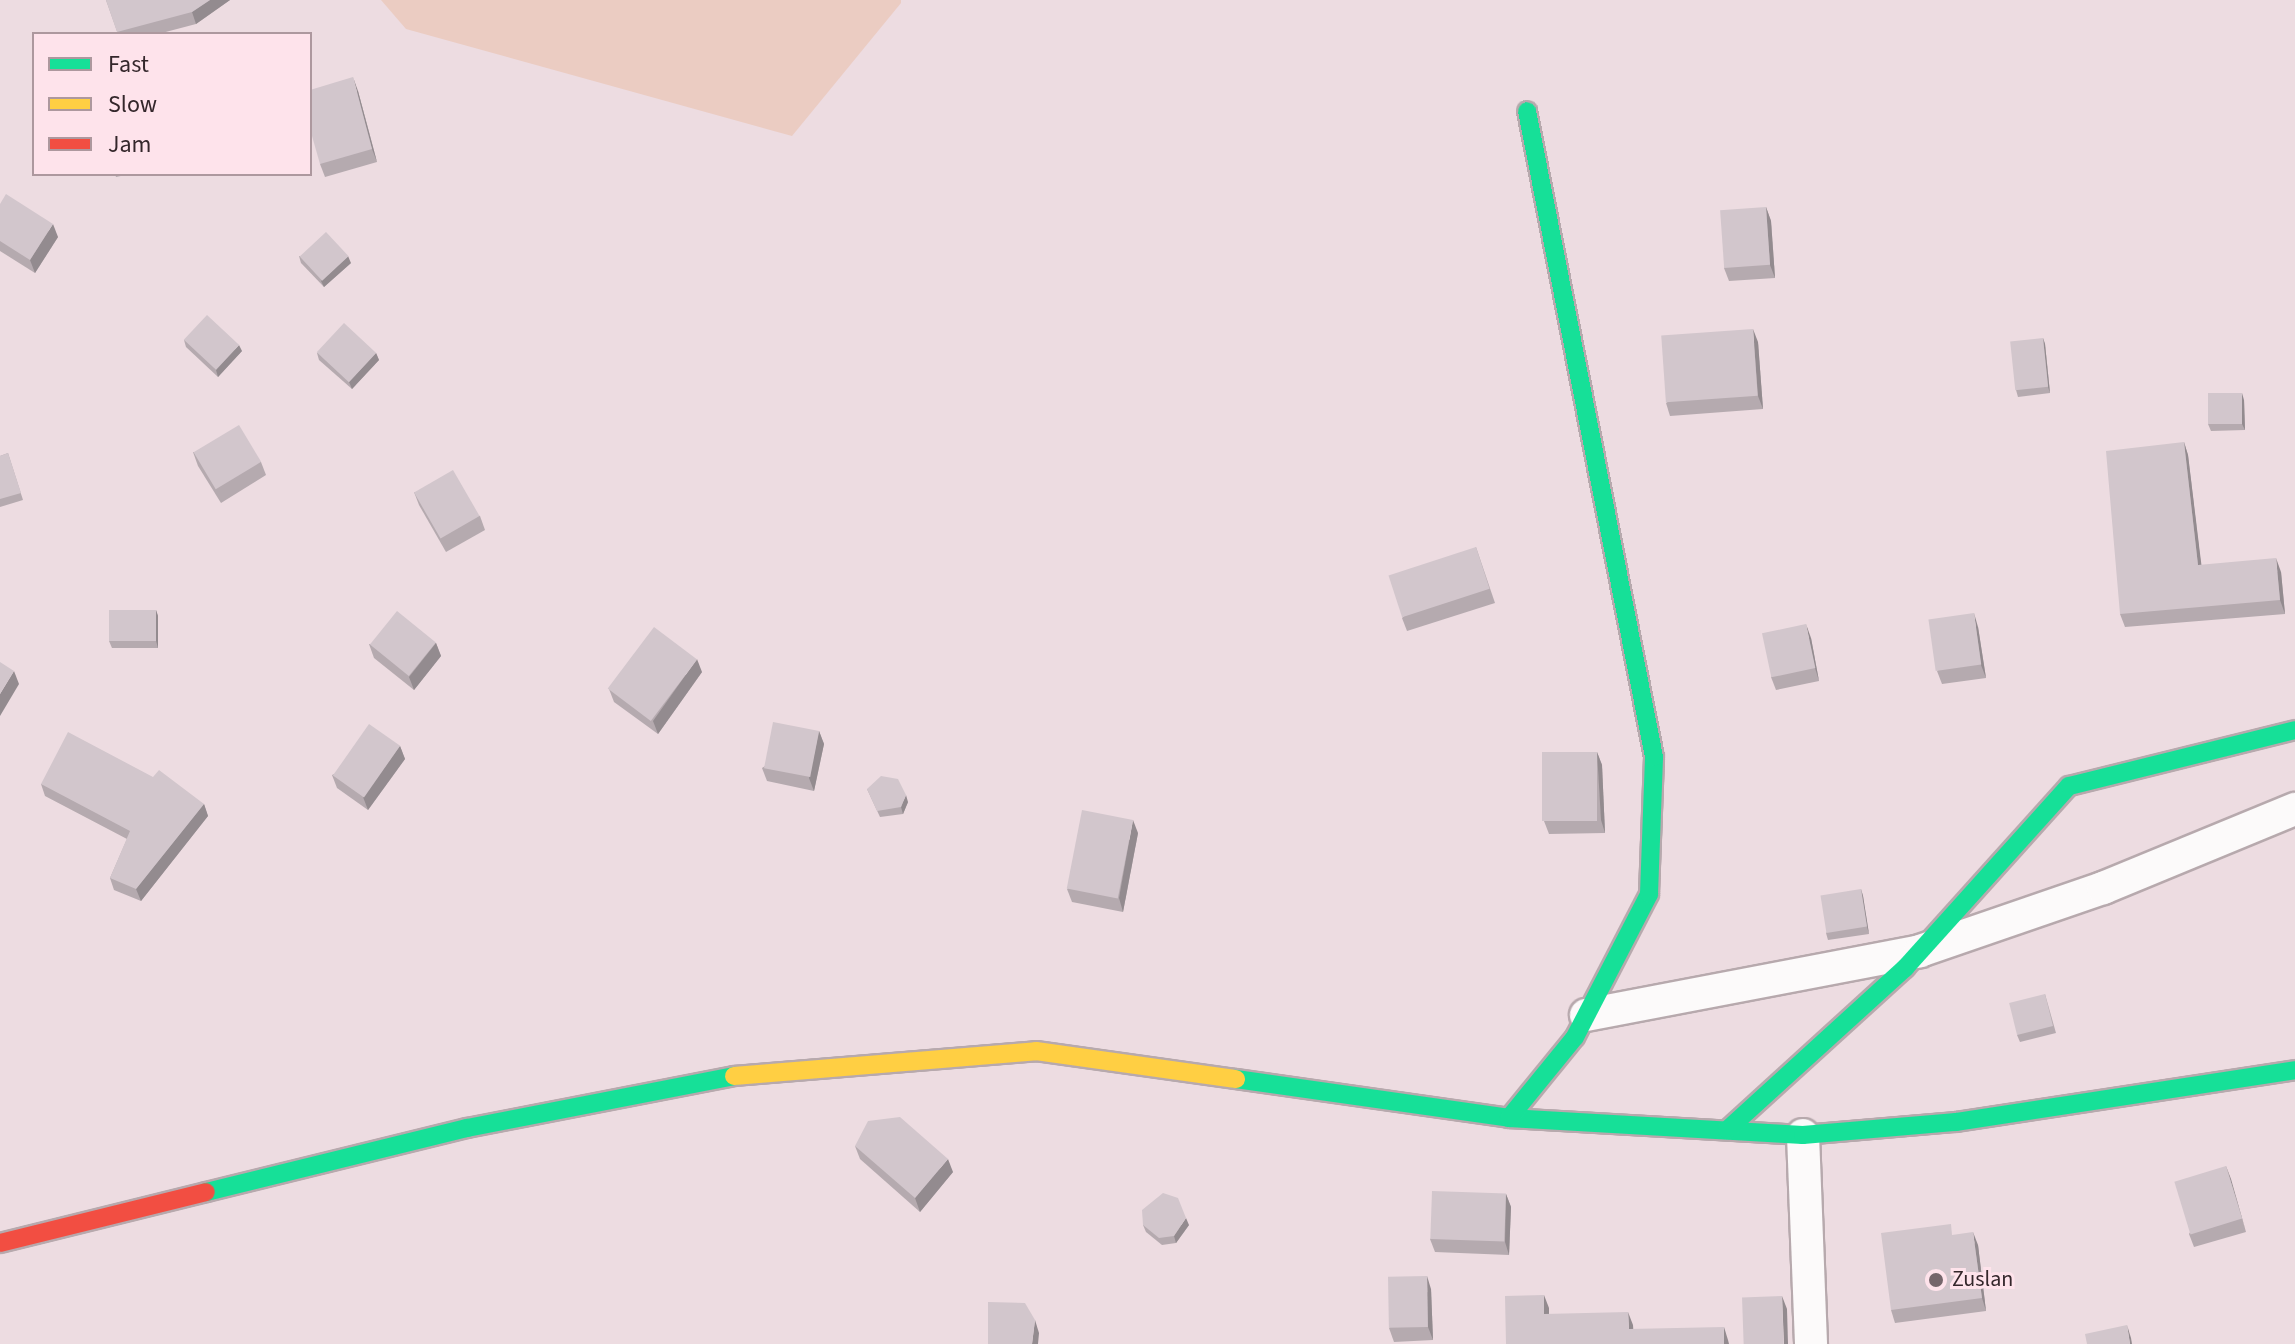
<!DOCTYPE html>
<style>
body{margin:0}
#map{position:relative;width:2295px;height:1344px;overflow:hidden;background:#eddce1;font-family:"Source Sans 3",sans-serif}
div>[style]{position:absolute}
.green>*{inset:0;background:#ebccc2}
.roads{filter:drop-shadow(2px 0 #b7a9ad) drop-shadow(-2px 0 #b7a9ad) drop-shadow(0 2px #b7a9ad) drop-shadow(0 -2px #b7a9ad)}
.street>*{height:32px;margin:-16px;padding:0 16px;transform-origin:16px;border-radius:16px;background:#fcfafa}
.fast>*{height:18px;margin:-9px;padding:0 9px;transform-origin:9px;border-radius:9px;background:#16e098}
.slow>*{height:18px;margin:-9px;padding:0 9px;transform-origin:9px;border-radius:9px;background:#ffcf43}
.jam>*{height:18px;margin:-9px;padding:0 9px;transform-origin:9px;border-radius:9px;background:#f24e42}
.wall>*{inset:0;background:#b5aaaf}
.shaded-wall>*{inset:0;background:#938b8f}
.building>*{inset:0;background:#d2c6cc;transform-origin:0 0}
.dots>*{width:22px;height:22px;translate:-50% -50%;box-sizing:border-box;border:4px solid #fee3eb;border-radius:50%}
span{translate:-50% -50%;white-space:nowrap;text-align:center;line-height:1.15;-webkit-text-stroke:6px #fee3eb;paint-order:stroke}
.poi-label{font-size:22px;color:#34272b}
.left{translate:0 -50%;text-align:left}
.legend{position:absolute;left:32px;top:32px;width:280px;height:144px;box-sizing:border-box;background:#fee3eb;border:2px solid #ad989e;margin:0;padding:10px 14px;list-style:none;font-size:24px;color:#34272b}
.legend li{display:flex;align-items:center;gap:16px;height:40px}
.legend b{width:40px;border:2px solid #ad989e}
</style>
<div id="map">
<div class="green">
<div style="clip-path:polygon(381px 0,901px 0,901px 3px,792px 136px,406px 29px)"></div>
</div>
<div class="roads">
<div class="street">
<div style="left:1586px;top:1015px;width:340px;rotate:-10.8deg"></div>
<div style="left:1920px;top:951px;width:194px;rotate:-19deg"></div>
<div style="left:2103px;top:888px;width:208px;rotate:-22.4deg"></div>
<div style="left:1803px;top:1135px;width:209px;rotate:87.8deg"></div>
</div>
<div class="fast">
<div style="left:1236px;top:1079px;width:276px;rotate:8.1deg"></div>
<div style="left:1509px;top:1118px;width:294px;rotate:3.3deg"></div>
<div style="left:1803px;top:1135px;width:154px;rotate:-4.9deg"></div>
<div style="left:1956px;top:1122px;width:343px;rotate:-8.7deg"></div>
<div style="left:1509px;top:1118px;width:104px;rotate:-50.8deg"></div>
<div style="left:1575px;top:1037px;width:161px;rotate:-62.6deg"></div>
<div style="left:1649px;top:894px;width:137px;rotate:-87.9deg"></div>
<div style="left:1654px;top:757px;width:658px;rotate:-101.12deg"></div>
<div style="left:1727px;top:1130px;width:241px;rotate:-42.3deg"></div>
<div style="left:1905px;top:968px;width:245px;rotate:-48deg"></div>
<div style="left:2069px;top:786px;width:233px;rotate:-13.9deg"></div>
<div style="left:206px;top:1192px;width:269px;rotate:-13.8deg"></div>
<div style="left:467px;top:1128px;width:272px;rotate:-11deg"></div>
</div>
<div class="slow">
<div style="left:734px;top:1076px;width:303px;rotate:-4.7deg"></div>
<div style="left:1036px;top:1051px;width:202px;rotate:8deg"></div>
</div>
<div class="jam">
<div style="left:0;top:1243px;width:212px;rotate:-13.9deg"></div>
</div>
</div>
<div class="wall">
<div style="clip-path:polygon(106px 0,230px 0,196px 24px,158px 34px,118px 34px)"></div>
<div style="clip-path:polygon(358px 91px,377px 162px,325px 177px,320px 164px)"></div>
<div style="clip-path:polygon(115px 174px,130px 174px,116px 177px)"></div>
<div style="clip-path:polygon(0 204px,58px 237px,35px 273px,0 251px)"></div>
<div style="clip-path:polygon(1766px 207px,1771px 221px,1775px 278px,1729px 281px,1724px 268px)"></div>
<div style="clip-path:polygon(299px 256px,351px 263px,324px 287px,301px 263px)"></div>
<div style="clip-path:polygon(2043px 338px,2045px 344px,2050px 393px,2018px 397px,2016px 390px)"></div>
<div style="clip-path:polygon(184px 340px,242px 351px,218px 377px,186px 347px)"></div>
<div style="clip-path:polygon(1758px 342px,1763px 409px,1670px 416px,1666px 403px)"></div>
<div style="clip-path:polygon(317px 353px,376px 353px,379px 360px,352px 389px,319px 360px)"></div>
<div style="clip-path:polygon(2244px 400px,2245px 430px,2211px 431px,2208px 424px)"></div>
<div style="clip-path:polygon(2184px 442px,2188px 455px,2201px 565px,2281px 572px,2285px 614px,2125px 627px,2120px 614px)"></div>
<div style="clip-path:polygon(193px 452px,261px 462px,266px 475px,221px 503px,198px 466px)"></div>
<div style="clip-path:polygon(8px 453px,23px 500px,0 507px,0 456px)"></div>
<div style="clip-path:polygon(414px 492px,480px 516px,485px 530px,446px 552px,419px 505px)"></div>
<div style="clip-path:polygon(1476px 547px,1495px 603px,1407px 631px,1402px 618px)"></div>
<div style="clip-path:polygon(156px 610px,158px 616px,158px 648px,112px 648px,109px 641px)"></div>
<div style="clip-path:polygon(1978px 627px,1986px 678px,1942px 684px,1937px 671px)"></div>
<div style="clip-path:polygon(1811px 638px,1819px 681px,1776px 690px,1771px 677px)"></div>
<div style="clip-path:polygon(436px 643px,441px 656px,414px 690px,374px 658px,369px 644px)"></div>
<div style="clip-path:polygon(702px 672px,658px 734px,614px 702px,609px 689px)"></div>
<div style="clip-path:polygon(819px 731px,824px 744px,814px 791px,767px 781px,762px 768px)"></div>
<div style="clip-path:polygon(400px 746px,405px 759px,368px 810px,337px 788px,332px 775px)"></div>
<div style="clip-path:polygon(1597px 752px,1602px 765px,1605px 833px,1549px 834px,1544px 821px)"></div>
<div style="clip-path:polygon(41px 784px,204px 804px,208px 816px,141px 901px,114px 890px,110px 878px,127px 839px,45px 796px)"></div>
<div style="clip-path:polygon(867px 789px,908px 802px,903px 814px,880px 817px)"></div>
<div style="clip-path:polygon(1138px 833px,1123px 912px,1072px 902px,1067px 889px)"></div>
<div style="clip-path:polygon(1861px 889px,1863px 896px,1869px 934px,1828px 940px,1826px 933px)"></div>
<div style="clip-path:polygon(2045px 994px,2056px 1033px,2020px 1042px,2017px 1035px)"></div>
<div style="clip-path:polygon(855px 1146px,953px 1172px,920px 1212px,860px 1159px)"></div>
<div style="clip-path:polygon(2226px 1166px,2246px 1232px,2194px 1247px,2189px 1234px)"></div>
<div style="clip-path:polygon(1506px 1194px,1511px 1207px,1509px 1255px,1435px 1252px,1430px 1239px)"></div>
<div style="clip-path:polygon(1143px 1225px,1189px 1225px,1176px 1243px,1162px 1245px,1146px 1232px)"></div>
<div style="clip-path:polygon(1955px 1235px,1978px 1245px,1986px 1311px,1895px 1323px,1891px 1310px)"></div>
<div style="clip-path:polygon(1431px 1289px,1433px 1340px,1394px 1342px,1389px 1328px)"></div>
</div>
<div class="shaded-wall">
<div style="clip-path:polygon(210px 0,230px 0,196px 24px,192px 12px)"></div>
<div style="clip-path:polygon(353px 77px,358px 91px,377px 162px,372px 149px)"></div>
<div style="clip-path:polygon(1766px 207px,1771px 221px,1775px 278px,1770px 265px)"></div>
<div style="clip-path:polygon(53px 224px,58px 237px,35px 273px,30px 260px)"></div>
<div style="clip-path:polygon(348px 256px,351px 263px,324px 287px,321px 281px)"></div>
<div style="clip-path:polygon(1753px 329px,1758px 342px,1763px 409px,1758px 396px)"></div>
<div style="clip-path:polygon(2043px 338px,2045px 344px,2050px 393px,2048px 387px)"></div>
<div style="clip-path:polygon(239px 345px,242px 351px,218px 377px,216px 370px)"></div>
<div style="clip-path:polygon(376px 353px,379px 360px,352px 389px,349px 382px)"></div>
<div style="clip-path:polygon(2242px 393px,2244px 400px,2245px 430px,2242px 424px)"></div>
<div style="clip-path:polygon(2184px 442px,2188px 455px,2203px 578px,2198px 565px)"></div>
<div style="clip-path:polygon(2276px 558px,2281px 572px,2285px 614px,2280px 600px)"></div>
<div style="clip-path:polygon(156px 610px,158px 616px,158px 648px,156px 641px)"></div>
<div style="clip-path:polygon(1974px 613px,1978px 627px,1986px 678px,1981px 665px)"></div>
<div style="clip-path:polygon(1806px 624px,1811px 638px,1819px 681px,1815px 668px)"></div>
<div style="clip-path:polygon(436px 643px,441px 656px,414px 690px,409px 677px)"></div>
<div style="clip-path:polygon(697px 659px,702px 672px,658px 734px,653px 721px)"></div>
<div style="clip-path:polygon(14px 671px,19px 684px,0 716px,0 694px)"></div>
<div style="clip-path:polygon(819px 731px,824px 744px,814px 791px,809px 778px)"></div>
<div style="clip-path:polygon(400px 746px,405px 759px,368px 810px,363px 797px)"></div>
<div style="clip-path:polygon(1597px 752px,1602px 765px,1605px 833px,1601px 820px)"></div>
<div style="clip-path:polygon(906px 795px,908px 802px,903px 814px,901px 807px)"></div>
<div style="clip-path:polygon(204px 804px,208px 816px,141px 901px,136px 889px)"></div>
<div style="clip-path:polygon(1133px 820px,1138px 833px,1123px 912px,1119px 898px)"></div>
<div style="clip-path:polygon(1861px 889px,1863px 896px,1869px 934px,1867px 927px)"></div>
<div style="clip-path:polygon(948px 1159px,953px 1172px,920px 1212px,915px 1198px)"></div>
<div style="clip-path:polygon(2226px 1166px,2231px 1179px,2246px 1232px,2242px 1219px)"></div>
<div style="clip-path:polygon(1506px 1194px,1511px 1207px,1509px 1255px,1505px 1242px)"></div>
<div style="clip-path:polygon(1186px 1218px,1189px 1225px,1176px 1243px,1174px 1236px)"></div>
<div style="clip-path:polygon(1973px 1232px,1978px 1245px,1986px 1311px,1982px 1298px)"></div>
<div style="clip-path:polygon(1427px 1276px,1431px 1289px,1433px 1340px,1428px 1327px)"></div>
<div style="clip-path:polygon(1544px 1295px,1549px 1308px,1549px 1327px,1544px 1314px)"></div>
<div style="clip-path:polygon(1782px 1296px,1787px 1309px,1788px 1344px,1784px 1344px)"></div>
<div style="clip-path:polygon(1628px 1312px,1633px 1325px,1634px 1342px,1629px 1329px)"></div>
<div style="clip-path:polygon(1035px 1320px,1039px 1333px,1038px 1344px,1032px 1344px)"></div>
<div style="clip-path:polygon(2127px 1325px,2131px 1338px,2132px 1344px,2130px 1344px)"></div>
<div style="clip-path:polygon(1724px 1327px,1728px 1340px,1729px 1344px,1724px 1344px)"></div>
</div>
<div class="building">
<div style="clip-path:polygon(106px 0,210px 0,192px 12px,117px 32px)"></div>
<div style="clip-path:polygon(353px 77px,372px 149px,320px 164px,310px 129px,310px 90px)"></div>
<div style="clip-path:polygon(6px 194px,53px 224px,30px 260px,0 241px,0 204px)"></div>
<div style="left:1766px;top:207px;width:58px;height:46px;rotate:86deg"></div>
<div style="left:326px;top:232px;width:33px;height:36px;rotate:47deg"></div>
<div style="left:207px;top:315px;width:44px;height:34px;rotate:43deg"></div>
<div style="left:344px;top:323px;width:44px;height:40px;rotate:43deg"></div>
<div style="left:1753px;top:329px;width:67px;height:92px;rotate:86deg"></div>
<div style="left:2043px;top:338px;width:49px;height:33px;rotate:84deg"></div>
<div style="left:2208px;top:393px;width:34px;height:31px"></div>
<div style="left:239px;top:425px;width:43px;height:53px;rotate:59deg"></div>
<div style="clip-path:polygon(2184px 442px,2198px 565px,2276px 558px,2280px 600px,2120px 614px,2106px 451px)"></div>
<div style="clip-path:polygon(8px 453px,21px 493px,0 499px,0 456px)"></div>
<div style="left:453px;top:470px;width:53px;height:45px;rotate:60deg"></div>
<div style="left:1476px;top:547px;width:44px;height:92px;rotate:72deg"></div>
<div style="left:109px;top:610px;width:47px;height:31px"></div>
<div style="left:397px;top:611px;width:50px;height:43px;rotate:39deg"></div>
<div style="left:1974px;top:613px;width:52px;height:46px;rotate:82deg"></div>
<div style="left:1806px;top:624px;width:45px;height:45px;rotate:78deg"></div>
<div style="left:654px;top:627px;width:54px;height:77px;rotate:37deg"></div>
<div style="clip-path:polygon(0 662px,14px 671px,0 694px)"></div>
<div style="left:773px;top:722px;width:47px;height:47px;rotate:11deg"></div>
<div style="left:369px;top:724px;width:38px;height:63px;rotate:35deg"></div>
<div style="clip-path:polygon(68px 732px,153px 777px,159px 770px,204px 804px,136px 889px,110px 878px,130px 831px,41px 784px)"></div>
<div style="left:1542px;top:752px;width:55px;height:69px"></div>
<div style="clip-path:polygon(881px 776px,898px 779px,906px 795px,901px 807px,877px 811px,867px 789px)"></div>
<div style="left:1082px;top:810px;width:52px;height:80px;rotate:11deg"></div>
<div style="left:1861px;top:889px;width:38px;height:41px;rotate:81deg"></div>
<div style="left:2045px;top:994px;width:33px;height:37px;rotate:76deg"></div>
<div style="clip-path:polygon(900px 1117px,948px 1159px,915px 1198px,855px 1146px,868px 1121px)"></div>
<div style="left:2226px;top:1166px;width:55px;height:54px;rotate:73deg"></div>
<div style="left:1432px;top:1191px;width:74px;height:48px;rotate:2deg"></div>
<div style="clip-path:polygon(1163px 1193px,1178px 1198px,1186px 1218px,1174px 1236px,1159px 1238px,1143px 1225px,1142px 1210px)"></div>
<div style="clip-path:polygon(1951px 1224px,1952px 1235px,1973px 1232px,1982px 1298px,1891px 1310px,1881px 1233px)"></div>
<div style="left:1427px;top:1276px;width:51px;height:39px;rotate:89deg"></div>
<div style="clip-path:polygon(1544px 1295px,1544px 1314px,1628px 1312px,1629px 1329px,1724px 1327px,1724px 1344px,1506px 1344px,1505px 1296px)"></div>
<div style="left:1782px;top:1296px;width:48px;height:40px;rotate:88deg"></div>
<div style="clip-path:polygon(988px 1302px,1025px 1303px,1035px 1320px,1032px 1344px,988px 1344px)"></div>
<div style="clip-path:polygon(2127px 1325px,2130px 1344px,2087px 1344px,2085px 1334px)"></div>
</div>
<div class="dots">
<div style="left:1936px;top:1280px;background:#75666b"></div>
</div>
<div class="poi-label">
<span class="left" style="left:1952px;top:1280px">Zuslan</span>
</div>
<ul class="legend">
<li><b style="height:10px;background:#16e098"></b>Fast</li>
<li><b style="height:10px;background:#ffcf43"></b>Slow</li>
<li><b style="height:10px;background:#f24e42"></b>Jam</li>
</ul>
</div>
